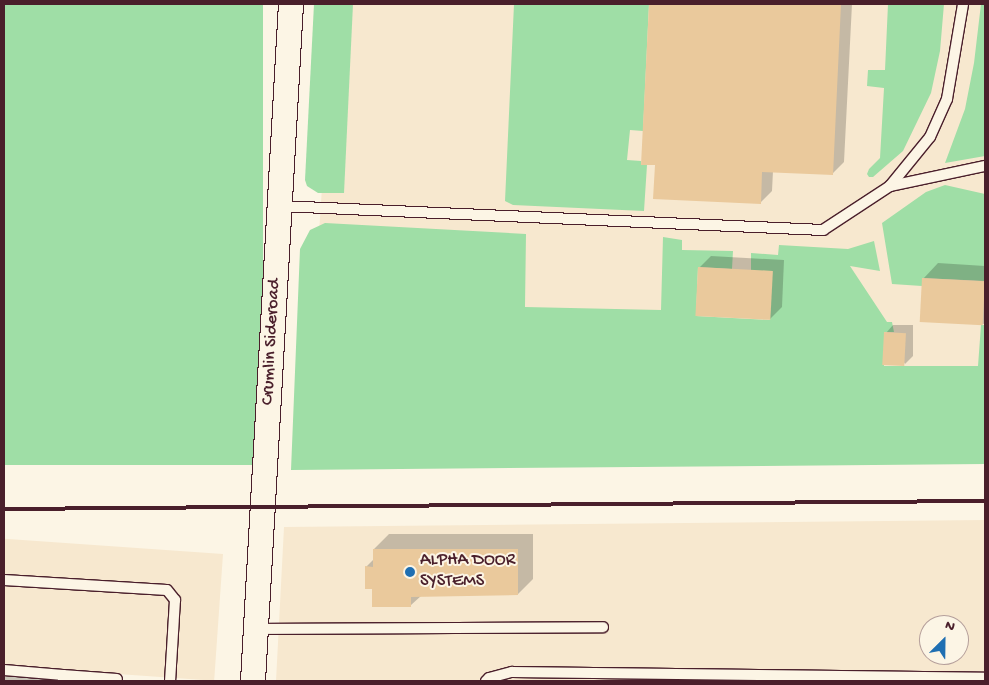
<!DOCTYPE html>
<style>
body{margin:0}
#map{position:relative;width:989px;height:685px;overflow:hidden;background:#fcf5e5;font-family:"Gochi Hand",sans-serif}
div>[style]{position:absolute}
.built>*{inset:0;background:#f7e8cf;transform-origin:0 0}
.green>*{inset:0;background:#9fdea6;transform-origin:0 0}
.shadow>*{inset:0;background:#0003}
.building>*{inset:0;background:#eac99c;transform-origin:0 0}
.roads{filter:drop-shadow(1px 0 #4a1f2b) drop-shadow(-1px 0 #4a1f2b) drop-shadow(0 1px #4a1f2b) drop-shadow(0 -1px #4a1f2b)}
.service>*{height:10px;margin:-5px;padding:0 5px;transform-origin:5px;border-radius:5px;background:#fcf5e5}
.tertiary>*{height:24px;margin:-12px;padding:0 12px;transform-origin:12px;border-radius:12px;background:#fcf5e5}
.rail>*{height:4px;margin:-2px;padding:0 2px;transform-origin:2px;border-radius:2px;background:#4a1f2b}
.dots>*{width:14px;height:14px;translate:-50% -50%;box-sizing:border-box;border:2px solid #fcf5e5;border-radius:50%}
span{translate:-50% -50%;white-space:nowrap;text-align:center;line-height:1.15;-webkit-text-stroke:4px #fcf5e5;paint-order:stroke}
.street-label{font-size:18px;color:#4a1f2b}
.poi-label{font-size:18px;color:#4a1f2b}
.left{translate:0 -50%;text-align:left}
.frame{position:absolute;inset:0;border:5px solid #4a1f2b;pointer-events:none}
.north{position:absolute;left:919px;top:615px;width:50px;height:50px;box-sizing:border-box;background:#fcf5e5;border:1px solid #b59f9b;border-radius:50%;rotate:23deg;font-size:14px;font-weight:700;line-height:20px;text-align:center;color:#4a1f2b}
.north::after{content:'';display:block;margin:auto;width:18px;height:22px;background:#1f6fb2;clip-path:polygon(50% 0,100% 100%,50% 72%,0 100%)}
</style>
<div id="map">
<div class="built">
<div style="clip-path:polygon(334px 4px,985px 4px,985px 464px,310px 371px)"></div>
<div style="clip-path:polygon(evenodd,985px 520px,985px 681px,276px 681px,284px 527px,985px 520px,929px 625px,959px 625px,959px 655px,929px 655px,929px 625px)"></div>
<div style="left:223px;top:554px;width:127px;height:219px;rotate:94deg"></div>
</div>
<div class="green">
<div style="left:4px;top:4px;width:259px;height:461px"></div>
<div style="clip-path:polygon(314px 4px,353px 4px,344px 193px,318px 193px,307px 186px,305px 180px)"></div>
<div style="clip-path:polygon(514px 4px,649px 4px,643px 131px,630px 130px,627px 160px,641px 161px,641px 165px,647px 165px,644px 211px,513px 205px,505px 201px)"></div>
<div style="clip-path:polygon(888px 4px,944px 4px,940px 51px,931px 93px,903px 151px,873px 177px,869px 177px,867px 174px,869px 169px,880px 158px,884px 88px,867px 86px,868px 70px,885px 70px)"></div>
<div style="clip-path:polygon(981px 4px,985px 4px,985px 156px,945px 163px,965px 109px,974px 63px)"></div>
<div style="clip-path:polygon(945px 185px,985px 194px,985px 281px,922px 278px,922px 286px,892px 284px,882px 223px,926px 192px)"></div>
<div style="clip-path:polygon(325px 223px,526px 234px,525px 307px,661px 310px,663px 237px,682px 240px,682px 250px,733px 251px,732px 269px,698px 267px,696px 316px,770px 320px,751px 270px,751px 253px,778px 255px,779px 245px,848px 249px,874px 241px,880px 271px,850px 266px,887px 322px,892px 322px,894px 332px,884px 332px,884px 366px,978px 366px,981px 325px,985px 325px,985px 464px,291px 470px,300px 249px,310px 230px)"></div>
</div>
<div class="shadow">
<div style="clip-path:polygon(651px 4px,852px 4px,844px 162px,832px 174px,773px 171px,772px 191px,760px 203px,656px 164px,643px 164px)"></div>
<div style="clip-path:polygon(711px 256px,784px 260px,782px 307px,770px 319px,699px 268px)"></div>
<div style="clip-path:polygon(938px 263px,985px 266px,985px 324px,921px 321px,923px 279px)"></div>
<div style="clip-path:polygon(893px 325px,913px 325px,913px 356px,905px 364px,886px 333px)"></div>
<div style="clip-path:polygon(389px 534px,533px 534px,533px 579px,518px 594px,421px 596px,411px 605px,374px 588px,366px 567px,374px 559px,374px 549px)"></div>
<div style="clip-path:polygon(4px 669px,72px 672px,72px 681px,4px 681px)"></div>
</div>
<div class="building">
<div style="clip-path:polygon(649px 4px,841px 4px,833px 175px,762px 172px,761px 204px,653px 199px,655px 165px,641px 165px)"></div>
<div style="left:698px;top:267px;width:75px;height:49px;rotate:3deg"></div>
<div style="left:922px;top:278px;width:63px;height:44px;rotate:3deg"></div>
<div style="left:884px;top:332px;width:22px;height:33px;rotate:3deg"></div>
<div style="clip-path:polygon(373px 549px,518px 549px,518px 595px,411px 597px,411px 607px,372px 607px,372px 589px,365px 589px,365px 566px,373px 567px)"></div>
</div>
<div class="roads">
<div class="service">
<div style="left:890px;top:186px;width:97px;rotate:-11.9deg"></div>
<div style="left:280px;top:206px;width:544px;rotate:2.53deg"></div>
<div style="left:823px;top:230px;width:80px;rotate:-33.3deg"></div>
<div style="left:890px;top:186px;width:63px;rotate:-50.8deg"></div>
<div style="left:930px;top:137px;width:42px;rotate:-65.9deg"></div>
<div style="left:947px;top:99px;width:96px;rotate:-80.4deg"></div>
<div style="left:4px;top:580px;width:163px;rotate:3.5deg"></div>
<div style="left:167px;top:590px;width:13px;rotate:51deg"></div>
<div style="left:175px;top:600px;width:81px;rotate:93.5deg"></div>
<div style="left:256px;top:629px;width:347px;rotate:-0.3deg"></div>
<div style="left:4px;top:670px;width:59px;rotate:4.8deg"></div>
<div style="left:63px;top:675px;width:6px;rotate:90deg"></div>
<div style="left:63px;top:675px;width:54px;rotate:4.2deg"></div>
<div style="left:486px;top:681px;width:4px;rotate:-45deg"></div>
<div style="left:489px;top:678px;width:24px;rotate:-15deg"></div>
<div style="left:512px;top:672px;width:473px;rotate:0.7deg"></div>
</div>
<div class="tertiary">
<div style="left:253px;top:681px;width:678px;rotate:-86.79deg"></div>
</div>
</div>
<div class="rail">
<div style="left:4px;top:509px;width:981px;rotate:-0.47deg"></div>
</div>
<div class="dots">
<div style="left:410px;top:572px;background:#1f6fb2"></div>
</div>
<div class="street-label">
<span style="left:272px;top:342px;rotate:-87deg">Crumlin Sideroad</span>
</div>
<div class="poi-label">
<span class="left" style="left:420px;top:572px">ALPHA DOOR<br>SYSTEMS</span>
</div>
<div class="frame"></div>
<div class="north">N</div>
</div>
